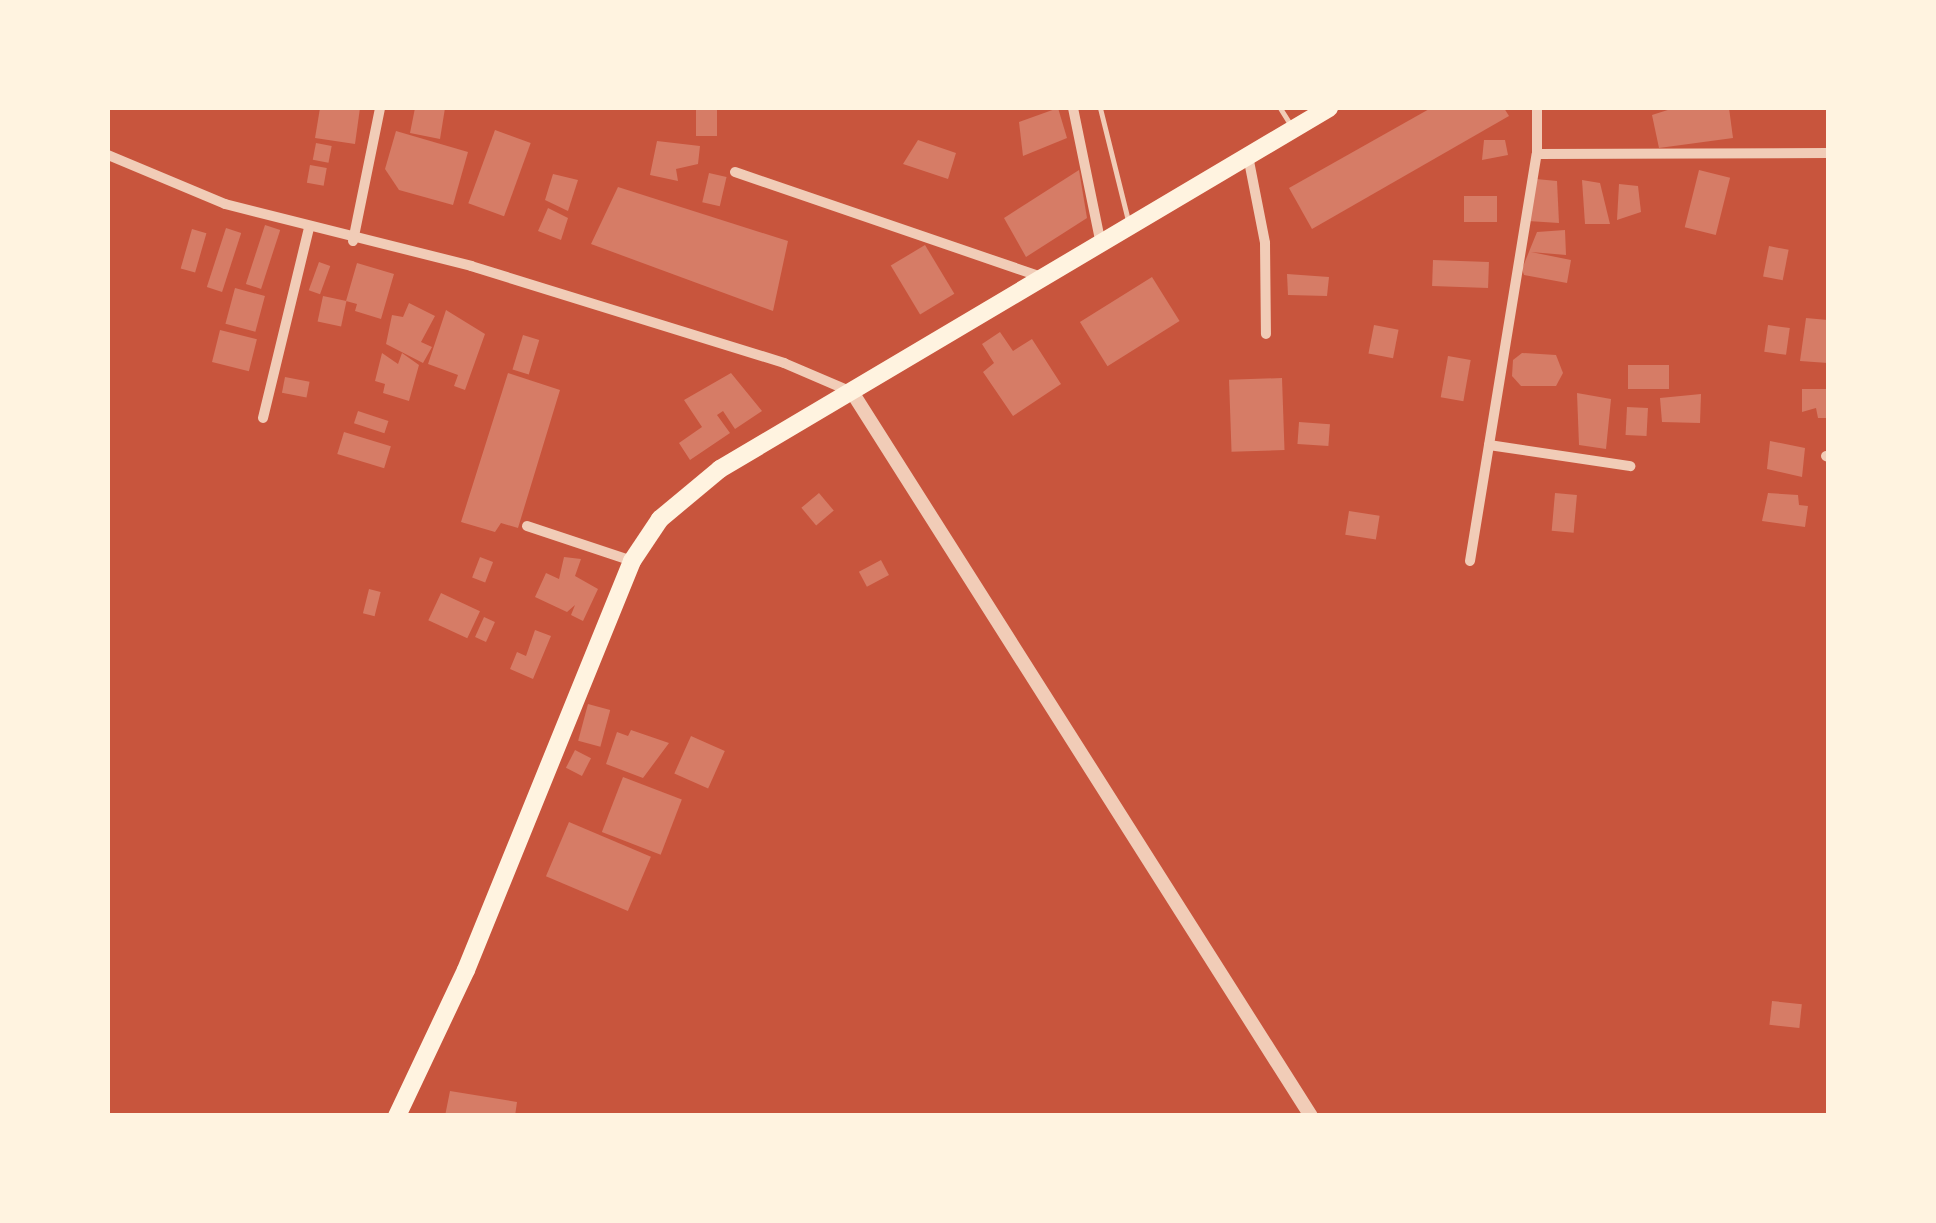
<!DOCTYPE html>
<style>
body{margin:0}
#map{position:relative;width:1936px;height:1223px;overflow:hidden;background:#c8553d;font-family:Ubuntu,sans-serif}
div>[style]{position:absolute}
.building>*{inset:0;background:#d67c66;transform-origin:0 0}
.service>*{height:5px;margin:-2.5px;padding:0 2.5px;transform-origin:2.5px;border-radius:2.5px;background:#f1ccb7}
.minor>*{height:10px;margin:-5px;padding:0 5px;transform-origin:5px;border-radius:5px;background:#f1ccb7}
.tertiary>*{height:14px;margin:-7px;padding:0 7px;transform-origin:7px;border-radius:7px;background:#f1ccb7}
.trunk>*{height:18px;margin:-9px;padding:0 9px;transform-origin:9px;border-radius:9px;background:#fff3e0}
span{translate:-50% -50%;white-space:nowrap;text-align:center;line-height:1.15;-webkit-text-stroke:9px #fff3e0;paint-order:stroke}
.frame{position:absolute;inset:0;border:110px solid #fff3e0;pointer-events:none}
</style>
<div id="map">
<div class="building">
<div style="clip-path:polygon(320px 108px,360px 108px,355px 144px,315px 138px)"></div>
<div style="clip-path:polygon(415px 108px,445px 108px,440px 139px,410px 133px)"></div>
<div style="left:696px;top:108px;width:21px;height:28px"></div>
<div style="clip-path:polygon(1058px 108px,1067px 138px,1023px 156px,1019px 122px)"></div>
<div style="clip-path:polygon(1431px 108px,1504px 108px,1509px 116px,1312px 229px,1289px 188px)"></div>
<div style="clip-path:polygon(1674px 108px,1729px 108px,1733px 138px,1659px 148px,1652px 115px)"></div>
<div style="left:495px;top:130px;width:38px;height:78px;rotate:20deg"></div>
<div style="clip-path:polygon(396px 131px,468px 152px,453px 205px,399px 190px,385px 169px)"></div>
<div style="clip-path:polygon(918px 140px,956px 153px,948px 179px,903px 164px)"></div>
<div style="clip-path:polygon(1484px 140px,1505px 140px,1508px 155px,1482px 160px)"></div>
<div style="clip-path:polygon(657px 141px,700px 146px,698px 164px,676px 169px,678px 181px,650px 175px)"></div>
<div style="left:316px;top:143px;width:16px;height:17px;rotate:11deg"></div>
<div style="left:310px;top:165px;width:17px;height:18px;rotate:10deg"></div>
<div style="clip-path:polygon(1079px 170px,1087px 218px,1026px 257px,1004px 218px)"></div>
<div style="left:1699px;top:170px;width:32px;height:59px;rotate:14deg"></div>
<div style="left:709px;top:173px;width:18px;height:30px;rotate:13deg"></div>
<div style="clip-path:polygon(553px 174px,578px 180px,568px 211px,545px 200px)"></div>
<div style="clip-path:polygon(1536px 179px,1557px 181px,1559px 223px,1528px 221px)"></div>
<div style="clip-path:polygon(1582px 180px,1600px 183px,1610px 224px,1585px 224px)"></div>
<div style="clip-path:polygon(1619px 184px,1638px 186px,1641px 212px,1617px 220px)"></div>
<div style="clip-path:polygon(618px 187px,788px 241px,773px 311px,591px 244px)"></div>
<div style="left:1464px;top:196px;width:33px;height:26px"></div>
<div style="clip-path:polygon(548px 208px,568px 218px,561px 240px,538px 231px)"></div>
<div style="left:265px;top:225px;width:16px;height:62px;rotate:18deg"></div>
<div style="left:226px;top:228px;width:16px;height:62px;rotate:18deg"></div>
<div style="left:192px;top:229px;width:15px;height:41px;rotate:16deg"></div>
<div style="clip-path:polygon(1565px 230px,1566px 255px,1531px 252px,1571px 260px,1567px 283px,1524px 275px,1522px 269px,1537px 232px)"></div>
<div style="left:925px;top:245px;width:57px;height:40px;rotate:59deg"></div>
<div style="left:1769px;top:246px;width:20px;height:31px;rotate:11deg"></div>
<div style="left:1433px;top:260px;width:56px;height:26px;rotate:2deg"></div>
<div style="left:319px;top:262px;width:12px;height:30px;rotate:20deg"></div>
<div style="clip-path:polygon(357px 263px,394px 274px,381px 319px,355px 311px,357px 304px,346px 301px)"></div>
<div style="clip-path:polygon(1287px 274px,1329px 277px,1327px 296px,1288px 295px)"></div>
<div style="left:1152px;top:277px;width:52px;height:85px;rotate:58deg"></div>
<div style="left:235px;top:288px;width:31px;height:37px;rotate:15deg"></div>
<div style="left:323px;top:296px;width:24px;height:26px;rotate:12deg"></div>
<div style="clip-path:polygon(409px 303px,435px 316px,421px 342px,432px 347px,423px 363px,386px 344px,392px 315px,403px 317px)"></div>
<div style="clip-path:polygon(446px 310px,485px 334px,465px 390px,454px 386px,458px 375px,428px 364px)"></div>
<div style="clip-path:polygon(1806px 318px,1828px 320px,1828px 363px,1800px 361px)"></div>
<div style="left:1374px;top:325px;width:25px;height:29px;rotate:11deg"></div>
<div style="left:1768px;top:325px;width:22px;height:27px;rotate:8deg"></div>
<div style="left:220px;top:330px;width:38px;height:33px;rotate:14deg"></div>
<div style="clip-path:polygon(1000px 332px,1013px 351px,1032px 339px,1061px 384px,1013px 416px,983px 372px,994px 363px,982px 344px)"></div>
<div style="left:523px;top:335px;width:17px;height:36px;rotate:17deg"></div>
<div style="clip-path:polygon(382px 353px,398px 364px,402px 353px,419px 365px,409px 401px,383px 393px,385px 384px,375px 381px)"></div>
<div style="clip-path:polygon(1522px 353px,1556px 355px,1563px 373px,1556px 386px,1521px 386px,1512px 376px,1513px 360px)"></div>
<div style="left:1448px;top:356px;width:23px;height:42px;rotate:10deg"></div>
<div style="left:1628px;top:365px;width:41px;height:24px"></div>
<div style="clip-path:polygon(508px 373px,560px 390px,518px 528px,501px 523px,495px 532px,461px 522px)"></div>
<div style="clip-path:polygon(731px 373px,762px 411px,735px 429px,723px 411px,717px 415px,730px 433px,690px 460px,679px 443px,702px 427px,684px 400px)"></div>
<div style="left:285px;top:377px;width:25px;height:16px;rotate:11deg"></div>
<div style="left:1282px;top:378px;width:72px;height:53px;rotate:88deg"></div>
<div style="clip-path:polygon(1802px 389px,1828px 389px,1828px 418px,1818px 418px,1816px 408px,1802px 412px)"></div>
<div style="clip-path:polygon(1577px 393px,1611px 399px,1606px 449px,1579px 445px)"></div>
<div style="clip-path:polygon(1701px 394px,1700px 423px,1662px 422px,1660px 398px)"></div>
<div style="left:1627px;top:407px;width:21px;height:28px;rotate:3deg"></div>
<div style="left:358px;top:411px;width:32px;height:13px;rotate:18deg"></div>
<div style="left:1299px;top:422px;width:31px;height:22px;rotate:4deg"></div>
<div style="left:344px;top:432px;width:49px;height:23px;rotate:17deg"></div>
<div style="clip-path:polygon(1770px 441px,1805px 448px,1802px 477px,1767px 469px)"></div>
<div style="left:819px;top:493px;width:23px;height:23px;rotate:50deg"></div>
<div style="left:1555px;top:493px;width:22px;height:38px;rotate:5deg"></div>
<div style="clip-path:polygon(1768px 493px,1798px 495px,1799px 505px,1808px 506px,1805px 527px,1762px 521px)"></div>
<div style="left:1349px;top:511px;width:31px;height:24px;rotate:9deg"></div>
<div style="left:480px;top:557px;width:14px;height:22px;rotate:21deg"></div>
<div style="clip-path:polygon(564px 557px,581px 559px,575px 576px,598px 589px,583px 621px,571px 615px,575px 605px,567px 612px,535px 597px,546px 573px,559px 579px)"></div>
<div style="left:881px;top:560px;width:17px;height:25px;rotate:62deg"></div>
<div style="left:369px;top:589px;width:12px;height:25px;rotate:14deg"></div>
<div style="left:441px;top:593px;width:43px;height:30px;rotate:25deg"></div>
<div style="left:484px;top:617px;width:12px;height:22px;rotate:24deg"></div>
<div style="clip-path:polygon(535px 630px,551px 636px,533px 679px,510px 669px,517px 652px,526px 656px)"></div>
<div style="left:588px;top:704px;width:23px;height:38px;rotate:15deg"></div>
<div style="clip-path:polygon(631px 730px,669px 743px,643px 778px,606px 764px,617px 732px,628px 736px)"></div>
<div style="left:691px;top:736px;width:37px;height:41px;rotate:24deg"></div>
<div style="left:575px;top:750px;width:18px;height:20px;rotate:27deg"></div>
<div style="left:623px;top:777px;width:63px;height:59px;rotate:21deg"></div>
<div style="left:569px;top:822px;width:89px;height:59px;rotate:23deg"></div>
<div style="left:1772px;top:1001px;width:30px;height:24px;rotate:6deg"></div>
<div style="clip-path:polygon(450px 1091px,517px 1102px,515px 1116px,445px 1116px)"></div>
</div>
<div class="service">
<div style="left:1100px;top:108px;width:115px;rotate:76deg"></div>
<div style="left:1280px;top:108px;width:22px;rotate:58deg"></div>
</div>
<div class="minor">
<div style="left:1073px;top:108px;width:139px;rotate:78.4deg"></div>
<div style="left:1537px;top:154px;width:291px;rotate:-0.2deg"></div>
<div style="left:108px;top:155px;width:127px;rotate:22.7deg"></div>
<div style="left:225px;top:204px;width:254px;rotate:14.1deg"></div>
<div style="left:471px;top:266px;width:328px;rotate:17.2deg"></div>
<div style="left:784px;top:363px;width:74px;rotate:23.1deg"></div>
<div style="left:1248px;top:156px;width:89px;rotate:78.9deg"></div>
<div style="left:1265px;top:243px;width:91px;rotate:89.4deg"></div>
<div style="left:735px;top:172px;width:328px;rotate:18.9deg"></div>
<div style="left:353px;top:241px;width:136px;rotate:-78.5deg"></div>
<div style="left:263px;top:418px;width:195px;rotate:-76.4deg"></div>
<div style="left:1489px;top:445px;width:143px;rotate:8.5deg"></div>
<div style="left:1826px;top:456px;width:2px;rotate:27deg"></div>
<div style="left:527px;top:526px;width:111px;rotate:18.4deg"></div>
<div style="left:1470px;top:561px;width:412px;rotate:-80.7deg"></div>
<div style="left:1537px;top:154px;width:46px;rotate:-90deg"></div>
</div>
<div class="tertiary">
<div style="left:852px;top:392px;width:857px;rotate:57.63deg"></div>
</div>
<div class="trunk">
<div style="left:397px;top:1116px;width:161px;rotate:-64.7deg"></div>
<div style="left:466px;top:970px;width:441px;rotate:-67.9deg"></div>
<div style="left:632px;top:561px;width:50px;rotate:-56.3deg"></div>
<div style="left:660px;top:519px;width:78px;rotate:-39.8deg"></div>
<div style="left:720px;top:469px;width:708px;rotate:-30.66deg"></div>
</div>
<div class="frame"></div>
</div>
